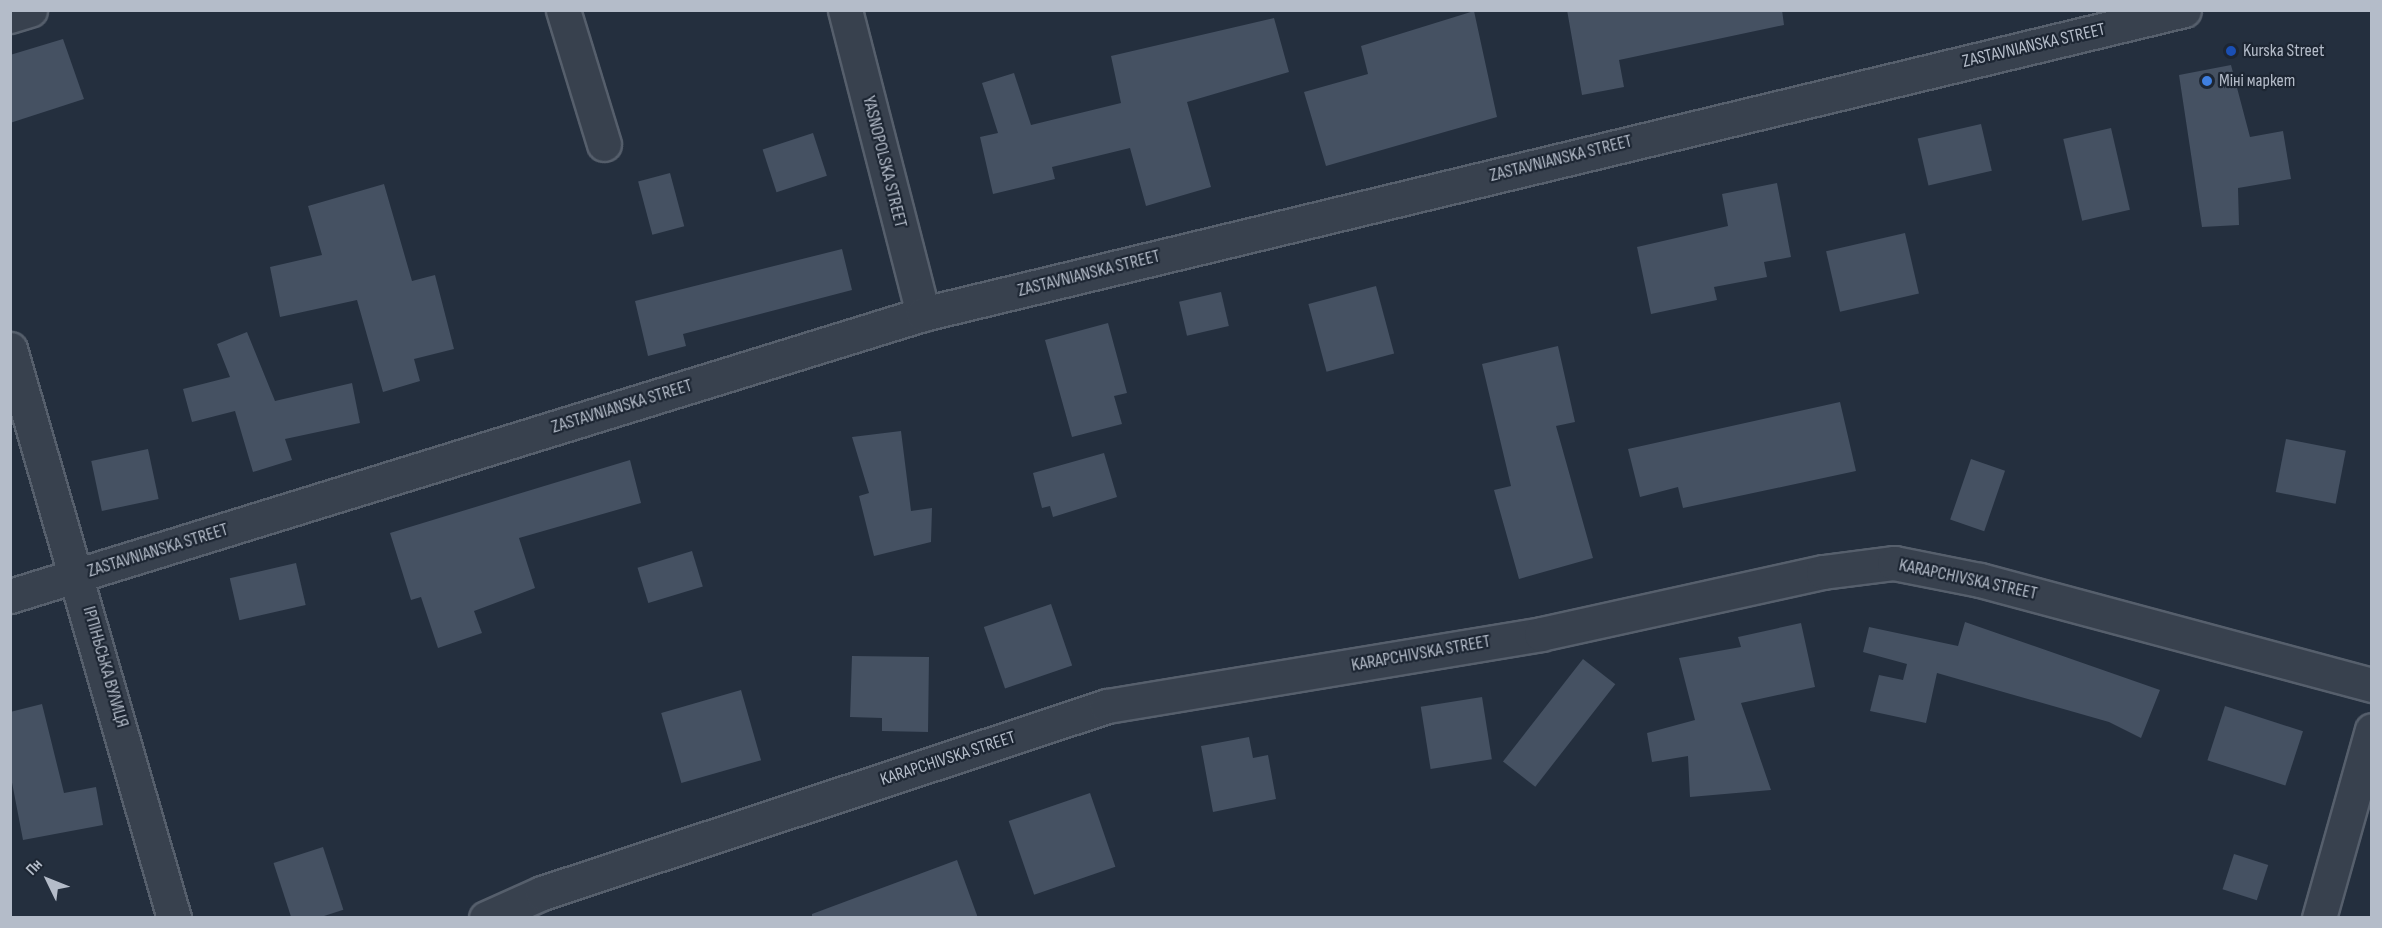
<!DOCTYPE html>
<meta charset="utf-8">
<style>
body{margin:0}
#map{position:relative;width:2382px;height:928px;overflow:hidden;background:#242f3e;font-family:"Sofia Sans Condensed",sans-serif}
div>[style]{position:absolute}
.building>*{inset:0;background:#455162;transform-origin:0 0}
.roads{filter:drop-shadow(2px 0 #565f6c) drop-shadow(-2px 0 #565f6c) drop-shadow(0 2px #565f6c) drop-shadow(0 -2px #565f6c)}
.minor>*{height:33px;margin:-16.5px;padding:0 16.5px;transform-origin:16.5px;border-radius:16.5px;background:#38414e}
.tertiary>*{height:33px;margin:-16.5px;padding:0 16.5px;transform-origin:16.5px;border-radius:16.5px;background:#38414e}
.dots>*{width:16px;height:16px;translate:-50% -50%;box-sizing:border-box;border:3px solid #1d2633;border-radius:50%}
span{translate:-50% -50%;white-space:nowrap;text-align:center;line-height:1.15;-webkit-text-stroke:4.5px #1d2633;paint-order:stroke}
.street-label{font-size:18px;color:#b4bcc9}
.poi-label{font-size:18px;color:#b4bcc9}
.left{translate:0 -50%;text-align:left}
.frame{position:absolute;inset:0;border:12px solid #b4bcc9;pointer-events:none}
.north{position:absolute;left:18px;top:850px;width:60px;height:60px;-webkit-text-stroke:4px #1d2633;paint-order:stroke;rotate:313deg;font-size:16px;font-weight:700;line-height:24px;text-align:center;color:#b4bcc9}
.north::after{content:'';display:block;margin:auto;width:21px;height:27px;background:#b4bcc9;clip-path:polygon(50% 0,100% 100%,50% 72%,0 100%)}
</style>
<div id="map">
<div class="building">
<div style="clip-path:polygon(1567px 10px,1782px 10px,1784px 25px,1619px 60px,1624px 87px,1582px 95px)"></div>
<div style="clip-path:polygon(1474px 11px,1497px 117px,1326px 166px,1304px 92px,1368px 74px,1361px 46px)"></div>
<div style="clip-path:polygon(1274px 18px,1289px 72px,1187px 102px,1211px 187px,1146px 206px,1130px 148px,1052px 167px,1055px 179px,993px 194px,980px 137px,998px 133px,982px 83px,1014px 73px,1031px 125px,1121px 103px,1111px 56px)"></div>
<div style="clip-path:polygon(63px 39px,84px 99px,10px 123px,10px 55px)"></div>
<div style="clip-path:polygon(2231px 65px,2250px 137px,2283px 131px,2291px 179px,2238px 188px,2239px 225px,2202px 227px,2179px 75px)"></div>
<div style="left:1981px;top:124px;width:48px;height:65px;rotate:77deg"></div>
<div style="left:2111px;top:128px;width:84px;height:49px;rotate:77deg"></div>
<div style="left:813px;top:133px;width:45px;height:53px;rotate:72deg"></div>
<div style="left:670px;top:173px;width:55px;height:33px;rotate:75deg"></div>
<div style="clip-path:polygon(1777px 183px,1791px 257px,1764px 262px,1767px 277px,1714px 287px,1717px 300px,1651px 314px,1637px 247px,1728px 226px,1722px 194px)"></div>
<div style="clip-path:polygon(384px 184px,412px 281px,435px 275px,454px 349px,414px 359px,420px 381px,383px 392px,357px 300px,280px 317px,270px 267px,322px 255px,308px 206px)"></div>
<div style="left:1905px;top:233px;width:62px;height:81px;rotate:77deg"></div>
<div style="clip-path:polygon(842px 249px,852px 290px,683px 334px,686px 346px,648px 356px,635px 301px)"></div>
<div style="left:1376px;top:286px;width:70px;height:70px;rotate:75deg"></div>
<div style="left:1221px;top:292px;width:35px;height:43px;rotate:77deg"></div>
<div style="clip-path:polygon(1108px 323px,1127px 393px,1114px 396px,1122px 424px,1072px 437px,1045px 340px)"></div>
<div style="clip-path:polygon(247px 332px,275px 401px,352px 383px,360px 423px,285px 439px,292px 460px,253px 472px,235px 411px,192px 422px,183px 389px,230px 377px,217px 344px)"></div>
<div style="clip-path:polygon(1558px 346px,1575px 422px,1556px 426px,1593px 558px,1519px 579px,1494px 490px,1511px 486px,1482px 364px)"></div>
<div style="clip-path:polygon(1840px 402px,1856px 471px,1683px 508px,1678px 487px,1640px 497px,1628px 449px)"></div>
<div style="clip-path:polygon(901px 431px,911px 511px,932px 508px,931px 542px,874px 556px,859px 496px,869px 493px,852px 437px)"></div>
<div style="left:2286px;top:439px;width:61px;height:54px;rotate:11deg"></div>
<div style="left:148px;top:449px;width:51px;height:58px;rotate:78deg"></div>
<div style="clip-path:polygon(1104px 453px,1117px 497px,1053px 517px,1050px 506px,1042px 508px,1033px 473px)"></div>
<div style="left:1971px;top:459px;width:36px;height:64px;rotate:19deg"></div>
<div style="clip-path:polygon(630px 460px,641px 503px,519px 538px,535px 588px,474px 611px,482px 633px,438px 648px,421px 597px,411px 600px,390px 533px)"></div>
<div style="left:692px;top:551px;width:37px;height:57px;rotate:73deg"></div>
<div style="left:296px;top:563px;width:43px;height:68px;rotate:77deg"></div>
<div style="left:1051px;top:604px;width:65px;height:71px;rotate:71deg"></div>
<div style="clip-path:polygon(1965px 622px,2160px 690px,2141px 738px,2109px 722px,1937px 673px,1926px 723px,1870px 711px,1879px 675px,1903px 680px,1907px 664px,1863px 652px,1869px 627px,1958px 646px)"></div>
<div style="clip-path:polygon(1801px 623px,1815px 687px,1741px 703px,1771px 790px,1690px 797px,1688px 756px,1652px 762px,1647px 733px,1695px 720px,1679px 658px,1741px 647px,1738px 637px)"></div>
<div style="clip-path:polygon(852px 656px,929px 657px,928px 732px,882px 731px,882px 718px,850px 717px)"></div>
<div style="left:1583px;top:659px;width:41px;height:130px;rotate:38deg"></div>
<div style="left:741px;top:690px;width:73px;height:83px;rotate:74deg"></div>
<div style="left:1482px;top:697px;width:63px;height:62px;rotate:81deg"></div>
<div style="clip-path:polygon(42px 704px,64px 793px,96px 787px,103px 825px,23px 840px,10px 772px,10px 712px)"></div>
<div style="left:2225px;top:706px;width:82px;height:57px;rotate:18deg"></div>
<div style="clip-path:polygon(1249px 737px,1253px 758px,1268px 755px,1276px 799px,1213px 812px,1201px 746px)"></div>
<div style="left:1090px;top:793px;width:78px;height:86px;rotate:71deg"></div>
<div style="left:323px;top:847px;width:66px;height:52px;rotate:72deg"></div>
<div style="left:2234px;top:854px;width:36px;height:37px;rotate:18deg"></div>
<div style="clip-path:polygon(957px 860px,978px 918px,812px 918px,812px 914px)"></div>
</div>
<div class="roads">
<div class="minor">
<div style="left:563px;top:10px;width:140px;rotate:73deg"></div>
<div style="left:845px;top:10px;width:314px;rotate:75.6deg"></div>
<div style="left:10px;top:16px;width:21px;rotate:-17deg"></div>
<div style="left:10px;top:349px;width:592px;rotate:73.92deg"></div>
<div style="left:486px;top:918px;width:61px;rotate:-24.1deg"></div>
<div style="left:542px;top:893px;width:595px;rotate:-18.31deg"></div>
<div style="left:1107px;top:706px;width:440px;rotate:-9.4deg"></div>
<div style="left:1541px;top:634px;width:289px;rotate:-12.4deg"></div>
<div style="left:1823px;top:572px;width:72px;rotate:-7.2deg"></div>
<div style="left:1894px;top:563px;width:88px;rotate:11.2deg"></div>
<div style="left:1980px;top:580px;width:406px;rotate:15deg"></div>
<div style="left:2319px;top:918px;width:195px;rotate:-74.3deg"></div>
</div>
<div class="tertiary">
<div style="left:10px;top:596px;width:956px;rotate:-17.16deg"></div>
<div style="left:923px;top:314px;width:1297px;rotate:-13.55deg"></div>
</div>
</div>
<div class="dots">
<div style="left:2231px;top:51px;background:#1a4fb4"></div>
<div style="left:2207px;top:81px;background:#3f7fe0"></div>
</div>
<div class="street-label">
<span style="left:2034px;top:46px;rotate:-13deg">ZASTAVNIANSKA STREET</span>
<span style="left:1561px;top:159px;rotate:-14deg">ZASTAVNIANSKA STREET</span>
<span style="left:884px;top:162px;rotate:76deg">YASNOPOLSKA STREET</span>
<span style="left:1089px;top:274px;rotate:-14deg">ZASTAVNIANSKA STREET</span>
<span style="left:622px;top:407px;rotate:-17deg">ZASTAVNIANSKA STREET</span>
<span style="left:158px;top:551px;rotate:-17deg">ZASTAVNIANSKA STREET</span>
<span style="left:1968px;top:580px;rotate:12deg">KARAPCHIVSKA STREET</span>
<span style="left:1421px;top:654px;rotate:-10deg">KARAPCHIVSKA STREET</span>
<span style="left:105px;top:667px;rotate:74deg">ІРПІНЬСЬКА ВУЛИЦЯ</span>
<span style="left:948px;top:759px;rotate:-18deg">KARAPCHIVSKA STREET</span>
</div>
<div class="poi-label">
<span class="left" style="left:2243px;top:51px">Kurska Street</span>
<span class="left" style="left:2219px;top:81px">Міні маркет</span>
</div>
<div class="frame"></div>
<div class="north">Пн</div>
</div>
